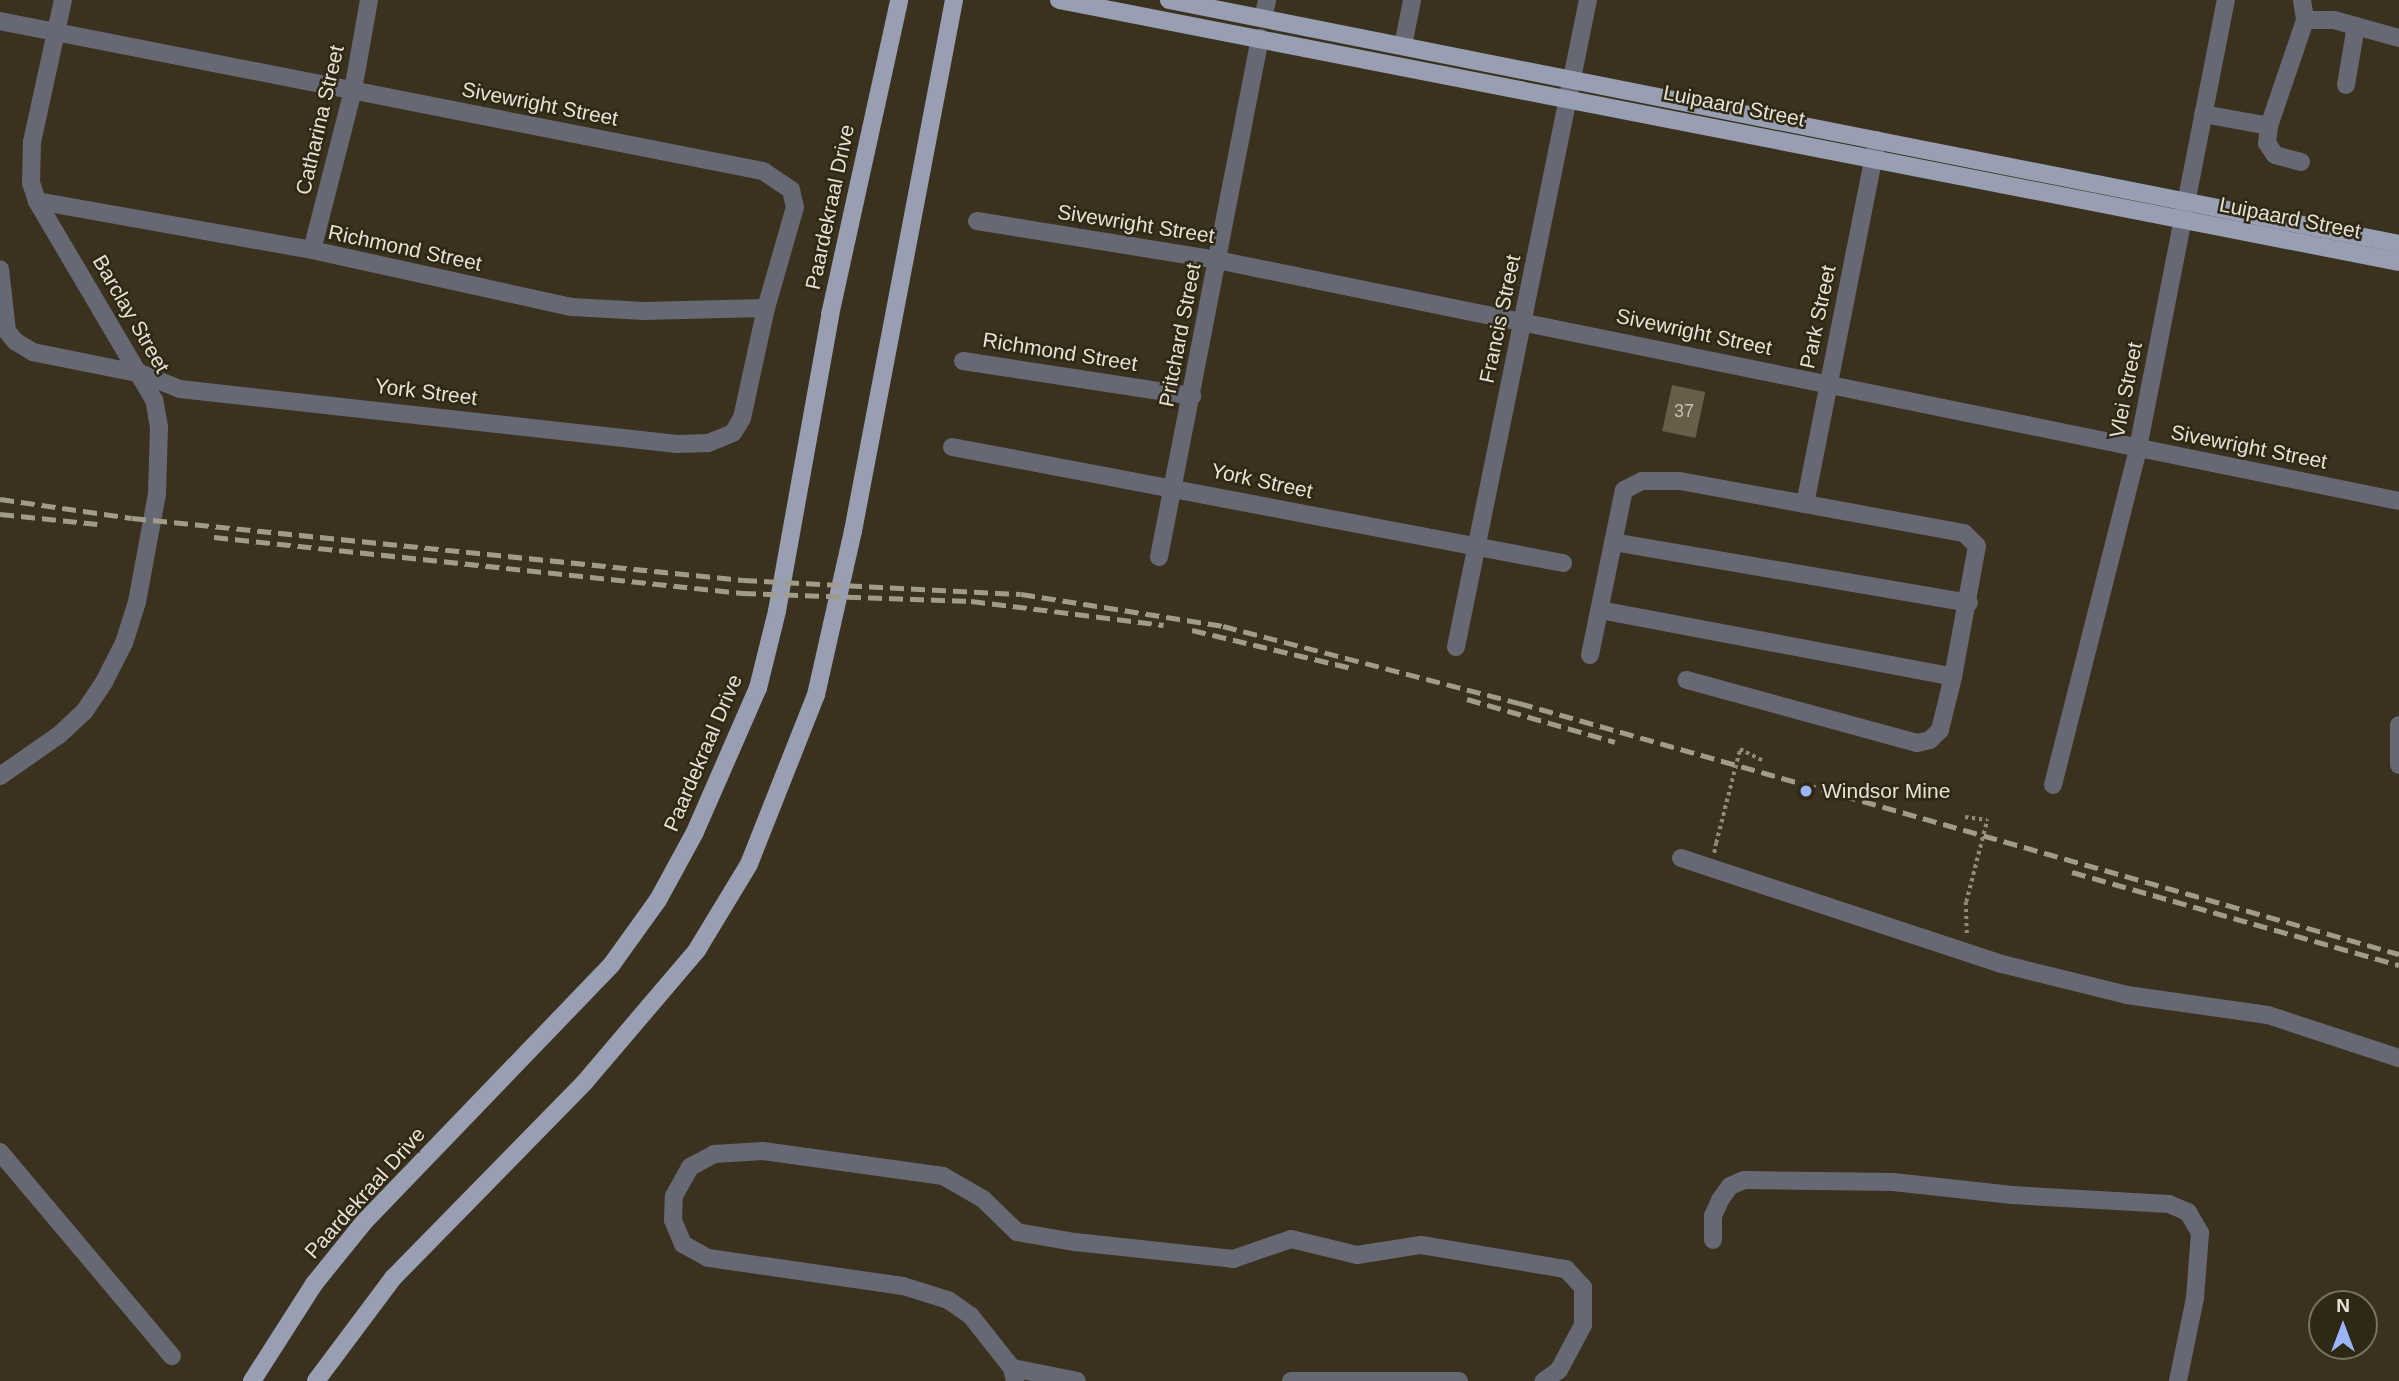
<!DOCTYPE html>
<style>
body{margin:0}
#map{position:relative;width:2399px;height:1381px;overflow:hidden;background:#3a321e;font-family:Helvetica,sans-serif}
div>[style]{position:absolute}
.building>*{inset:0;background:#665e49;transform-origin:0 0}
.path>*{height:3.5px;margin-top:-1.75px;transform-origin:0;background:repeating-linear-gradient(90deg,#928b7b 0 3.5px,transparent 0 7px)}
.minor>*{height:18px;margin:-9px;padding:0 9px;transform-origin:9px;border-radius:9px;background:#666973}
.major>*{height:18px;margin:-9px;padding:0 9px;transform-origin:9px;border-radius:9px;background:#989fb2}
.rail>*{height:5px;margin-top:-2.5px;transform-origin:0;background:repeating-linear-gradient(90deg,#a19b8c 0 14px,transparent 0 21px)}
.path-bridge>*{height:3.5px;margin-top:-1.75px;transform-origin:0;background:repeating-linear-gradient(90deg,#928b7b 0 3.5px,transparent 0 7px)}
.dots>*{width:19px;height:19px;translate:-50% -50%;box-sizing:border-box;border:4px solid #2f2815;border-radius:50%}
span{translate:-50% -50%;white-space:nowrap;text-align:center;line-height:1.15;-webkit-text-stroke:5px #2f2815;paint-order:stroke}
.number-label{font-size:18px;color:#c6c0b2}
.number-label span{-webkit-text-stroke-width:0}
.street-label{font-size:21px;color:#e6e1d5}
.poi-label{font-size:21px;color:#e6e1d5}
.left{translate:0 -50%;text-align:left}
.north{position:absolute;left:2308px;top:1290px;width:70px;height:70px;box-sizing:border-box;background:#2f2815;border:2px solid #787262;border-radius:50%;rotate:0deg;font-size:19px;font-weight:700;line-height:28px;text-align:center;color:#e6e1d5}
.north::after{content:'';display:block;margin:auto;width:24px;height:32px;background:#9bb5fd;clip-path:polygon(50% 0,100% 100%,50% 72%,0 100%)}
</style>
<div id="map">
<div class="building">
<div style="left:1672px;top:385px;width:34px;height:47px;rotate:12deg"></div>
</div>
<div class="path">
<div style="left:1740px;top:749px;width:27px;rotate:27deg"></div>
<div style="left:1965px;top:817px;width:22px;rotate:8deg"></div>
<div style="left:1714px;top:853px;width:10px;rotate:-79deg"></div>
<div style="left:1966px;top:902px;width:33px;rotate:88deg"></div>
</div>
<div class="minor">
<div style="left:2302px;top:0;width:20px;rotate:81deg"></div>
<div style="left:1263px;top:18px;width:18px;rotate:-77deg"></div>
<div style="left:0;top:21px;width:778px;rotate:11.12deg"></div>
<div style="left:763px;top:171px;width:34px;rotate:34deg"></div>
<div style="left:791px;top:190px;width:17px;rotate:77deg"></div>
<div style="left:795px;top:207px;width:105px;rotate:106deg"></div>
<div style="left:766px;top:308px;width:113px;rotate:102.3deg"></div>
<div style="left:742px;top:418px;width:17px;rotate:121deg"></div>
<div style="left:733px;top:433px;width:27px;rotate:158deg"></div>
<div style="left:708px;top:443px;width:31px;rotate:178deg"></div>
<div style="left:677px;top:444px;width:500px;rotate:-173.69deg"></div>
<div style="left:180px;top:389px;width:41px;rotate:-158.5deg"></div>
<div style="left:142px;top:374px;width:111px;rotate:-168.6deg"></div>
<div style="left:33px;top:352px;width:21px;rotate:-149deg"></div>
<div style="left:15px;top:341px;width:13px;rotate:-129deg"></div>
<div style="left:7px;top:331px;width:62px;rotate:-96.4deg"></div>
<div style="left:1403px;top:46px;width:47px;rotate:-78.9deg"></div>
<div style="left:2346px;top:85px;width:60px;rotate:-80.4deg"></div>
<div style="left:2203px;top:114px;width:67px;rotate:10.3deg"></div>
<div style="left:2301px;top:162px;width:27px;rotate:-165deg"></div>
<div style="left:2275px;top:155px;width:14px;rotate:-124deg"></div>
<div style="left:2267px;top:143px;width:17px;rotate:-83deg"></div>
<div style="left:2269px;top:126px;width:112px;rotate:-71.2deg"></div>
<div style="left:2305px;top:20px;width:29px"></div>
<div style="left:2334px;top:20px;width:67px;rotate:15.5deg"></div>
<div style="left:37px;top:201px;width:279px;rotate:10.1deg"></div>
<div style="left:312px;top:250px;width:266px;rotate:12.4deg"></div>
<div style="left:572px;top:307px;width:72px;rotate:3.2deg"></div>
<div style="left:644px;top:311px;width:122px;rotate:-1.4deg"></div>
<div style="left:977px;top:221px;width:243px;rotate:9.2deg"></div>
<div style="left:1217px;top:260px;width:1206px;rotate:11.52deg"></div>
<div style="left:312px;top:250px;width:165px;rotate:-75.6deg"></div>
<div style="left:353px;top:90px;width:91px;rotate:-79.9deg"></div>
<div style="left:963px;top:361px;width:232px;rotate:8.7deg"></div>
<div style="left:952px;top:447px;width:622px;rotate:10.75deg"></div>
<div style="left:1805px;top:504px;width:371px;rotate:-78.8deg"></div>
<div style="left:1613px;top:542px;width:361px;rotate:9.7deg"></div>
<div style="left:1159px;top:557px;width:529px;rotate:-78.99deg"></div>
<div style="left:1600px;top:610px;width:359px;rotate:10.7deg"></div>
<div style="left:1456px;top:647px;width:660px;rotate:-78.47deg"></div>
<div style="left:1590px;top:655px;width:168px;rotate:-78.4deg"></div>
<div style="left:1624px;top:490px;width:20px;rotate:-27deg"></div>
<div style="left:1642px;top:481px;width:38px"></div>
<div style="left:1680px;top:481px;width:289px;rotate:10.4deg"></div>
<div style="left:1964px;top:533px;width:18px;rotate:45deg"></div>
<div style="left:1977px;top:546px;width:133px;rotate:100.4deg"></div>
<div style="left:1953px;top:677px;width:55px;rotate:103.8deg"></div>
<div style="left:1940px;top:730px;width:14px;rotate:135deg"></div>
<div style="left:1930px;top:740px;width:13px;rotate:167deg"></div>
<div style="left:1917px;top:743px;width:239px;rotate:-164.7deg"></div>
<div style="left:2399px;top:725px;width:40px;rotate:90deg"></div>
<div style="left:0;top:776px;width:72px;rotate:-34.8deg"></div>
<div style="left:59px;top:735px;width:34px;rotate:-43deg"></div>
<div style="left:84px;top:712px;width:36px;rotate:-56deg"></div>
<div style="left:104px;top:682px;width:44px;rotate:-62.9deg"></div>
<div style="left:124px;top:643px;width:43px;rotate:-72.4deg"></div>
<div style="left:137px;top:602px;width:110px;rotate:-79.5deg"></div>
<div style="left:157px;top:494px;width:67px;rotate:-88.3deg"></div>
<div style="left:159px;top:427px;width:27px;rotate:-100deg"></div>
<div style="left:154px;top:400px;width:231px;rotate:-120.5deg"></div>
<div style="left:37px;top:201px;width:19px;rotate:-108deg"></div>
<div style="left:31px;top:183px;width:41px;rotate:-88.6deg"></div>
<div style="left:32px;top:142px;width:145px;rotate:-77.7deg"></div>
<div style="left:2053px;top:785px;width:348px;rotate:-75.8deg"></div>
<div style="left:2138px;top:448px;width:457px;rotate:-78.9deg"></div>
<div style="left:1681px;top:858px;width:338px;rotate:18.3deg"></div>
<div style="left:2002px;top:964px;width:129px;rotate:13.9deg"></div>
<div style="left:2127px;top:995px;width:142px;rotate:8.1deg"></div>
<div style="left:2268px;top:1015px;width:138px;rotate:18.2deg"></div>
<div style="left:0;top:1152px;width:267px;rotate:49.9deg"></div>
<div style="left:1713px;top:1240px;width:24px;rotate:-90deg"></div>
<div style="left:1713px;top:1216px;width:17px;rotate:-66deg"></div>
<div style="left:1720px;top:1200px;width:17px;rotate:-54deg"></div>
<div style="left:1730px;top:1186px;width:15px;rotate:-23deg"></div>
<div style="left:1744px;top:1180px;width:149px;rotate:0.8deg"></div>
<div style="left:1893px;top:1182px;width:120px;rotate:6.2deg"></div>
<div style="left:2012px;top:1195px;width:157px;rotate:3.3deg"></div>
<div style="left:2169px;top:1204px;width:21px;rotate:23deg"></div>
<div style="left:2188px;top:1212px;width:24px;rotate:60deg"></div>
<div style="left:2200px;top:1233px;width:65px;rotate:94.4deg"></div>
<div style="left:2195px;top:1298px;width:85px;rotate:101.6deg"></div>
<div style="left:1012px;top:1368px;width:66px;rotate:11.3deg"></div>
<div style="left:1015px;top:1381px;width:13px;rotate:-103deg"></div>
<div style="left:1012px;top:1368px;width:66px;rotate:-128.3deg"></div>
<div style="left:971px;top:1316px;width:28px;rotate:-145deg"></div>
<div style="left:948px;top:1300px;width:47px;rotate:-162.7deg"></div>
<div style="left:903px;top:1286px;width:197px;rotate:-171.8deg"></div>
<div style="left:708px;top:1258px;width:29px;rotate:-151deg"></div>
<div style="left:683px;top:1244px;width:26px;rotate:-113deg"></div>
<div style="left:673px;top:1220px;width:24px;rotate:-88deg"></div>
<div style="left:674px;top:1196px;width:33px;rotate:-61deg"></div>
<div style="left:690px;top:1167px;width:27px;rotate:-28deg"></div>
<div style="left:714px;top:1154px;width:49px;rotate:-3.5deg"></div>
<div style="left:763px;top:1151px;width:182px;rotate:7.9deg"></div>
<div style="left:943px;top:1176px;width:46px;rotate:29.9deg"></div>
<div style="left:983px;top:1199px;width:47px;rotate:44.1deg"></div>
<div style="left:1017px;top:1232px;width:59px;rotate:9.8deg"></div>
<div style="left:1075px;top:1242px;width:159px;rotate:6.1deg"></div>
<div style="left:1233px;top:1259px;width:61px;rotate:-19deg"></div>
<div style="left:1291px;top:1239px;width:68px;rotate:13.6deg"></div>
<div style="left:1357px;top:1255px;width:65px;rotate:-8.9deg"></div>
<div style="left:1421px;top:1245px;width:147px;rotate:9.4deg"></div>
<div style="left:1566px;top:1269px;width:25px;rotate:47deg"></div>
<div style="left:1583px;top:1287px;width:38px;rotate:90deg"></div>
<div style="left:1583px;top:1325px;width:51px;rotate:118.1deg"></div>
<div style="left:1559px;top:1370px;width:19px;rotate:144deg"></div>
<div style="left:1291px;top:1381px;width:168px"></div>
</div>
<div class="major">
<div style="left:1059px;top:0;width:1365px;rotate:11.06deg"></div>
<div style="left:1169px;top:0;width:1254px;rotate:11.22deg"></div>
<div style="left:252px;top:1381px;width:115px;rotate:-57.4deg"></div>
<div style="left:314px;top:1284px;width:80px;rotate:-51.1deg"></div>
<div style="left:364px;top:1222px;width:358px;rotate:-46.1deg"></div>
<div style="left:612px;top:964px;width:79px;rotate:-54.3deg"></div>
<div style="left:658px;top:900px;width:77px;rotate:-61.4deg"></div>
<div style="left:695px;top:832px;width:157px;rotate:-66.4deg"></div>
<div style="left:758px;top:688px;width:79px;rotate:-76.1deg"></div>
<div style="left:777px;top:611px;width:301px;rotate:-79.8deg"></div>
<div style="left:830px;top:315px;width:322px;rotate:-77.6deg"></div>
<div style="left:316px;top:1381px;width:129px;rotate:-53.2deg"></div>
<div style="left:393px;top:1278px;width:273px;rotate:-45.6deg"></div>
<div style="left:584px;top:1083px;width:175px;rotate:-49.6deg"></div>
<div style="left:697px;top:950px;width:100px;rotate:-58.8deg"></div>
<div style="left:749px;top:864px;width:182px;rotate:-68.4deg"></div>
<div style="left:816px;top:695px;width:168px;rotate:-77.3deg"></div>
<div style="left:853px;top:531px;width:541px;rotate:-79.23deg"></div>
</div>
<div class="rail">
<div style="left:0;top:499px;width:133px;rotate:8.2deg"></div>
<div style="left:132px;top:518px;width:614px;rotate:5.79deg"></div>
<div style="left:743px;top:580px;width:278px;rotate:2.9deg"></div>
<div style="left:1021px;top:594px;width:205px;rotate:9deg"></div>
<div style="left:1223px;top:626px;width:306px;rotate:14.6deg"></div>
<div style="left:1519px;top:703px;width:915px;rotate:15.92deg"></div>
<div style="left:0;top:514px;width:98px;rotate:5.9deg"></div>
<div style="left:214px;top:537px;width:531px;rotate:6.05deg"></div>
<div style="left:742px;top:593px;width:229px;rotate:2deg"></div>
<div style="left:971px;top:601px;width:194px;rotate:7.1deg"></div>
<div style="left:1192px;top:630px;width:164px;rotate:13.4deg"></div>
<div style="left:1467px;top:699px;width:154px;rotate:16.2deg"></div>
<div style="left:2072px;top:872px;width:340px;rotate:15.9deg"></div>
</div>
<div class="path-bridge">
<div style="left:1716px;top:843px;width:97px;rotate:-75.7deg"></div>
<div style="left:1966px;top:902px;width:85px;rotate:-75.6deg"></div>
</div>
<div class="dots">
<div style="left:1806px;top:791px;background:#9bb5fd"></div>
</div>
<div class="number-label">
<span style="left:1684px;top:411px">37</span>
</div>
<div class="street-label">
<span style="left:540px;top:104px;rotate:11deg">Sivewright Street</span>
<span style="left:1734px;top:106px;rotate:11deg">Luipaard Street</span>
<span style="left:320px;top:120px;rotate:-77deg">Catharina Street</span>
<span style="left:830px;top:207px;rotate:-78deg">Paardekraal Drive</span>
<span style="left:2290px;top:218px;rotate:11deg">Luipaard Street</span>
<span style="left:1136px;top:224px;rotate:9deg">Sivewright Street</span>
<span style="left:405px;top:248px;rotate:12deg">Richmond Street</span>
<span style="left:131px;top:314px;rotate:60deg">Barclay Street</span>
<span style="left:1818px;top:317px;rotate:-78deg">Park Street</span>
<span style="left:1500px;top:319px;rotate:-78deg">Francis Street</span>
<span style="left:1694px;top:332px;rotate:12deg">Sivewright Street</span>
<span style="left:1180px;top:335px;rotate:-79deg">Pritchard Street</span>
<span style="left:1060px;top:352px;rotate:9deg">Richmond Street</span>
<span style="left:2126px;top:390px;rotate:-79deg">Vlei Street</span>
<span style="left:426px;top:392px;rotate:7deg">York Street</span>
<span style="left:2249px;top:447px;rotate:11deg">Sivewright Street</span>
<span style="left:1262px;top:481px;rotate:12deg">York Street</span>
<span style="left:703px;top:753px;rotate:-67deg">Paardekraal Drive</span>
<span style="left:365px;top:1193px;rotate:-48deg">Paardekraal Drive</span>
</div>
<div class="poi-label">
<span class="left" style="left:1822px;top:791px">Windsor Mine</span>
</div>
<div class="north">N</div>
</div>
